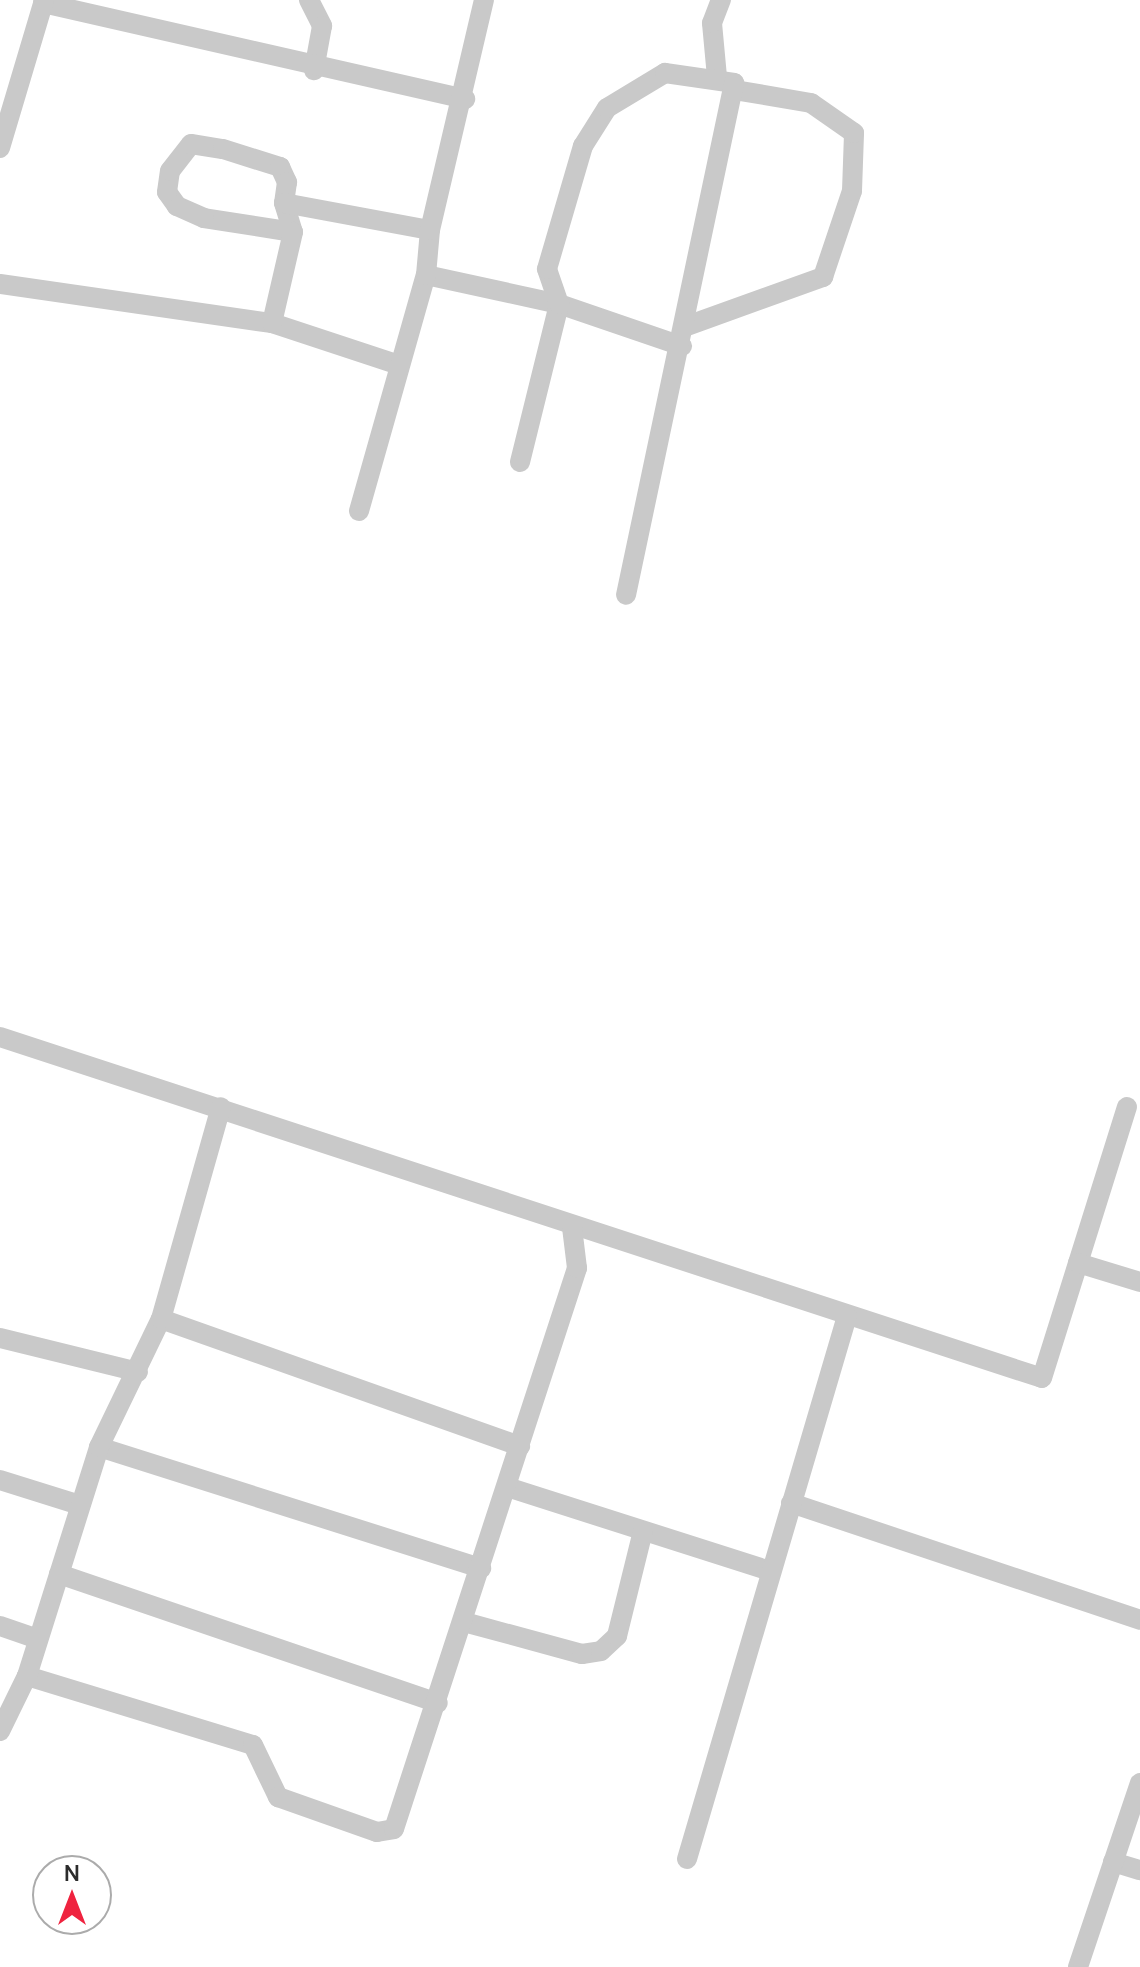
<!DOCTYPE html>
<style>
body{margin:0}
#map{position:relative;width:1140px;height:1967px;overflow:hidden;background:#fff;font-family:Manrope,sans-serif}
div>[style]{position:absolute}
.minor>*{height:20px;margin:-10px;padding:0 10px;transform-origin:10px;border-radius:10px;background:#c9c9c9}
span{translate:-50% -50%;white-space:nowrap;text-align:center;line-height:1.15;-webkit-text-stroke:8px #fff;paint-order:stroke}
.north{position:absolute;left:32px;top:1855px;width:80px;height:80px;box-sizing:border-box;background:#fff;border:2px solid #ababab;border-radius:50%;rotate:0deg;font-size:22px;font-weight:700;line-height:32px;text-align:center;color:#2c2c2c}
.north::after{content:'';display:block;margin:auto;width:28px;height:36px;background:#ef233f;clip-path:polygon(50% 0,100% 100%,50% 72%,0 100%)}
</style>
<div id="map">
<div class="minor">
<div style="left:309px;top:0;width:29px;rotate:63deg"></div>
<div style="left:322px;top:26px;width:45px;rotate:100.3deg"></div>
<div style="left:43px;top:3px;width:433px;rotate:12.8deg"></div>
<div style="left:717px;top:77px;width:54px;rotate:-95.3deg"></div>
<div style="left:712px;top:23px;width:25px;rotate:-69deg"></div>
<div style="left:0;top:148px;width:154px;rotate:-73.4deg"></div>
<div style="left:284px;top:203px;width:30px;rotate:73deg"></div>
<div style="left:293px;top:232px;width:90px;rotate:-171.1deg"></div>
<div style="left:204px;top:218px;width:30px;rotate:-156deg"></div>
<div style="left:177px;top:206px;width:17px;rotate:-126deg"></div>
<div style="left:167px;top:192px;width:21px;rotate:-82deg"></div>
<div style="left:170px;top:171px;width:34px;rotate:-52deg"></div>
<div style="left:191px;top:144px;width:32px;rotate:9deg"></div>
<div style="left:223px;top:149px;width:60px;rotate:17.5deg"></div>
<div style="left:280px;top:167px;width:17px;rotate:65deg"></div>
<div style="left:287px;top:182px;width:21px;rotate:98deg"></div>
<div style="left:284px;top:203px;width:148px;rotate:10.5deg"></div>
<div style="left:426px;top:275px;width:136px;rotate:12.3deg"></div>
<div style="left:559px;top:304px;width:130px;rotate:18.9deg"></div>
<div style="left:0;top:284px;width:275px;rotate:8.2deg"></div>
<div style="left:272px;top:323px;width:134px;rotate:18.3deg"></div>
<div style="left:272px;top:323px;width:93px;rotate:-77deg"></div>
<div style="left:684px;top:327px;width:148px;rotate:-19.8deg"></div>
<div style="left:823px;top:277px;width:91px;rotate:-71.4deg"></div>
<div style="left:852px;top:191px;width:58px;rotate:-88deg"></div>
<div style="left:854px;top:133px;width:52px;rotate:-145.1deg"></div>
<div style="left:811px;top:103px;width:77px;rotate:-170.3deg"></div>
<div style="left:520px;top:462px;width:163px;rotate:-76.1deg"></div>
<div style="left:559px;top:304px;width:37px;rotate:-109deg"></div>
<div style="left:547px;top:269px;width:128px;rotate:-73.7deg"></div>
<div style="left:583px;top:146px;width:45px;rotate:-57.7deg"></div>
<div style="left:607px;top:108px;width:68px;rotate:-31.1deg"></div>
<div style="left:665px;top:73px;width:70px;rotate:8.2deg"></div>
<div style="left:734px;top:83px;width:523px;rotate:101.91deg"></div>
<div style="left:359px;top:511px;width:245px;rotate:-74.2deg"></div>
<div style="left:426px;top:275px;width:45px;rotate:-84.9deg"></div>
<div style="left:430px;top:230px;width:236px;rotate:-76.8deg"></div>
<div style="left:0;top:1037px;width:1096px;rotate:18.12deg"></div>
<div style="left:1042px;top:1378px;width:284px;rotate:-72.6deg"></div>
<div style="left:1078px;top:1263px;width:65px;rotate:17deg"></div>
<div style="left:161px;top:1319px;width:381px;rotate:19.5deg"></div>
<div style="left:0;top:1338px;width:142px;rotate:13.8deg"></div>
<div style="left:99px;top:1447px;width:401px;rotate:17.6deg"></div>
<div style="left:0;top:1480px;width:84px;rotate:17.4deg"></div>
<div style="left:507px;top:1487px;width:276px;rotate:17.7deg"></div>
<div style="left:791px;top:1503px;width:368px;rotate:18.5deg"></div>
<div style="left:59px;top:1574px;width:400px;rotate:18.8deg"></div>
<div style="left:464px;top:1622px;width:122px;rotate:15.2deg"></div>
<div style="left:582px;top:1654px;width:19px;rotate:-9deg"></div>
<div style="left:601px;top:1651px;width:22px;rotate:-43deg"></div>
<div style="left:617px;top:1636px;width:108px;rotate:-76.1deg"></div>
<div style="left:0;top:1626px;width:40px;rotate:18.9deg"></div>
<div style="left:27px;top:1676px;width:236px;rotate:17deg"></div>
<div style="left:253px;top:1745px;width:58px;rotate:64.3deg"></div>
<div style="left:278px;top:1797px;width:105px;rotate:19.5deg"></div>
<div style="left:377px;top:1832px;width:17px;rotate:-10deg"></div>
<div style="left:394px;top:1829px;width:590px;rotate:-71.93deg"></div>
<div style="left:577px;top:1268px;width:41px;rotate:-97deg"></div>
<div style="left:0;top:1731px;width:61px;rotate:-63.9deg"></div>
<div style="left:27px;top:1676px;width:240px;rotate:-72.5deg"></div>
<div style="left:99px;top:1447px;width:142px;rotate:-64.2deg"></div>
<div style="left:161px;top:1319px;width:220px;rotate:-74.2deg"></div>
<div style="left:687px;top:1859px;width:566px;rotate:-73.58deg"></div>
<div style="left:1113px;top:1862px;width:28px;rotate:17deg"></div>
<div style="left:1078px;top:1967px;width:194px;rotate:-71.4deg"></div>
</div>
<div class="north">N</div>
</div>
